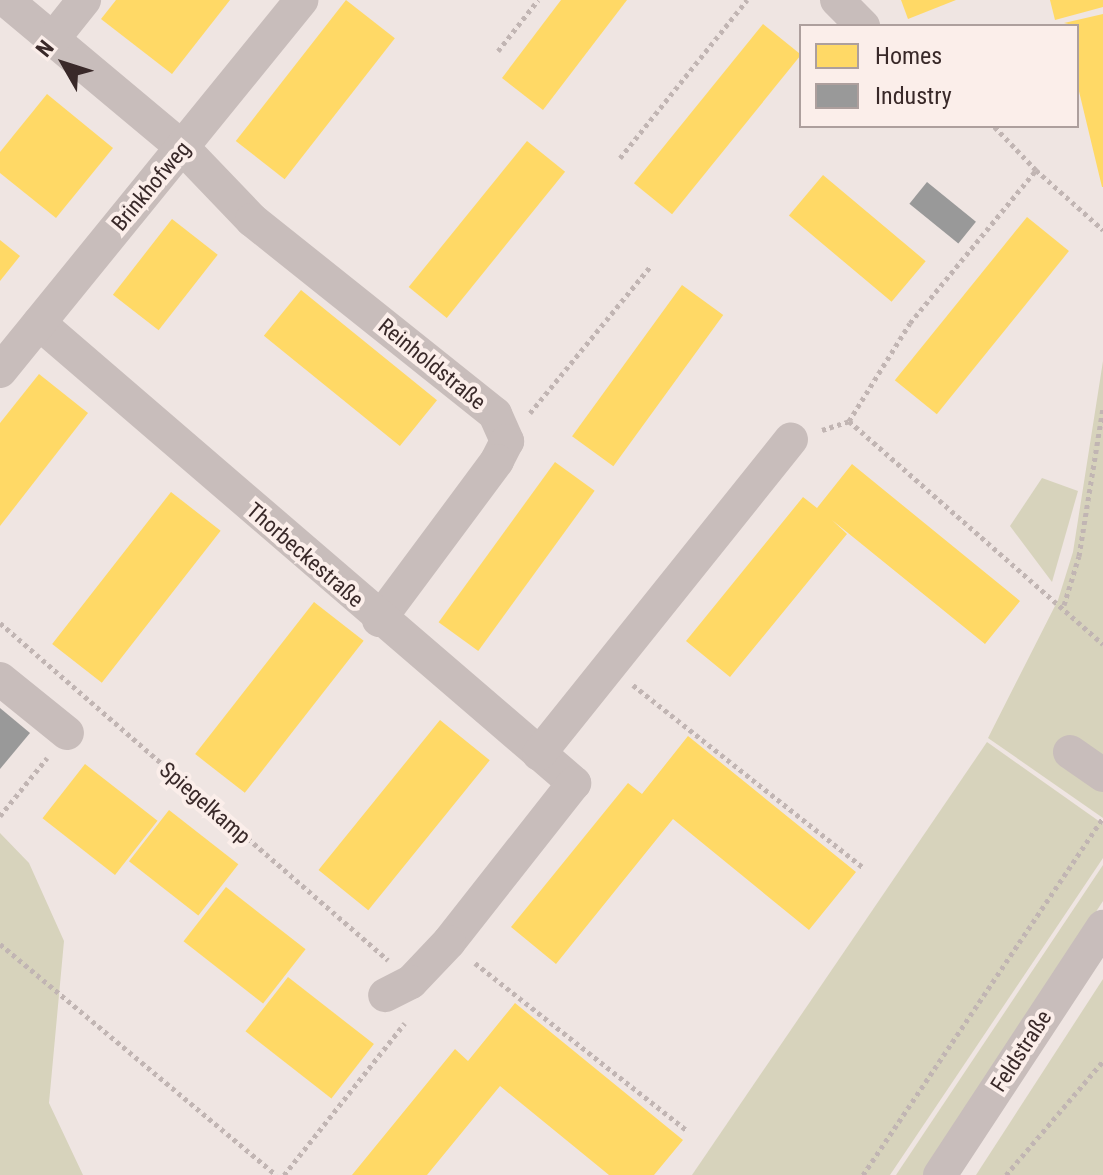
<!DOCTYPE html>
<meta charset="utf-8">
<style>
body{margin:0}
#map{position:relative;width:1103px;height:1175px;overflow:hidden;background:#efe5e2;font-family:"Roboto Condensed",sans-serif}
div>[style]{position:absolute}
.green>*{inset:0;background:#d7d3bc}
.homes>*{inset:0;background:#ffd966;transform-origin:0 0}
.industry>*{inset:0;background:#999;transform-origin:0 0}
.path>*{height:5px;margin-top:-2.5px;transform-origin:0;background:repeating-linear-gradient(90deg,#c1b5b3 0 4px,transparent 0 8px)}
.minor>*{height:34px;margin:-17px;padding:0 17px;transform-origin:17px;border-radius:17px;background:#c8bdbb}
span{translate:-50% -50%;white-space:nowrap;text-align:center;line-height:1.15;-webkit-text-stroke:8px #fbeeea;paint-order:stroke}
.street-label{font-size:22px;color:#392929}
.legend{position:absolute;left:799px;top:24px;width:280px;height:104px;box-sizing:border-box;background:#fbeeea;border:2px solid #ad9f9d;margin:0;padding:10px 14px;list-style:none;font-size:24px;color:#392929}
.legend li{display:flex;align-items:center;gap:16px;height:40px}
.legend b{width:40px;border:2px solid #ad9f9d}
.north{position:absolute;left:24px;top:24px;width:80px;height:80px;-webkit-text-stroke:6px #fbeeea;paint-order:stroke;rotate:309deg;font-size:22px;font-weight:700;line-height:32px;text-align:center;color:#392929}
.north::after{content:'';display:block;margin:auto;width:28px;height:36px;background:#392929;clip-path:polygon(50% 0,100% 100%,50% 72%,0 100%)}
</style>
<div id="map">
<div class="green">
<div style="clip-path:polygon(1103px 361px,1103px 818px,988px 738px,1058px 600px,1073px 552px)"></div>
<div style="clip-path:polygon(1042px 478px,1078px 491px,1052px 582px,1010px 526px)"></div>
<div style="clip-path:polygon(987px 742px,1103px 824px,1103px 858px,890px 1175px,692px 1175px)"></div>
<div style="clip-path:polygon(0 833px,29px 863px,64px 941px,49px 1103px,83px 1175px,0 1175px)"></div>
<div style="clip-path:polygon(1103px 865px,1103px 901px,924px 1175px,896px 1175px)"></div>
<div style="clip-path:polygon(1103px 979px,1103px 1175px,976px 1175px)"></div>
</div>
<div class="homes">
<div style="clip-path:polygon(116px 0,230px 0,172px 74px,101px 19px)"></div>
<div style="left:346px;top:0;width:62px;height:179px;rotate:38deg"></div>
<div style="clip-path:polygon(561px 0,627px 0,543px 110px,502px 78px)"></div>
<div style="clip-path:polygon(901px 0,956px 0,908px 19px)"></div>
<div style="clip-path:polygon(1050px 0,1103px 0,1103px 7px,1055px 20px)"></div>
<div style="clip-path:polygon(1103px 14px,1103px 187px,1102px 187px,1077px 83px,1077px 26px,1064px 23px)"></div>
<div style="left:763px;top:24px;width:49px;height:205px;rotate:39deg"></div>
<div style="clip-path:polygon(47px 94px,113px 148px,56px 218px,0 173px,0 152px)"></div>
<div style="left:527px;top:141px;width:49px;height:188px;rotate:39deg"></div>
<div style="left:823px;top:175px;width:134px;height:53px;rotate:40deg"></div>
<div style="left:1027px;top:217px;width:54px;height:210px;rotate:39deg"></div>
<div style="left:172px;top:219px;width:58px;height:96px;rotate:38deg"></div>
<div style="clip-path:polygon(0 240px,20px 256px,0 281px)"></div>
<div style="left:682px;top:285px;width:51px;height:187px;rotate:36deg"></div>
<div style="left:301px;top:290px;width:175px;height:59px;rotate:39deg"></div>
<div style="clip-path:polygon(39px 374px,88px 413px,0 526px,0 423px)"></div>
<div style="left:555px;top:462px;width:49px;height:198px;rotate:36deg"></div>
<div style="clip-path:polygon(852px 464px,1020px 601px,985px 644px,832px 520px,847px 534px,730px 677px,686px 641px,803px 497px,817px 508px)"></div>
<div style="left:171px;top:492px;width:63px;height:193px;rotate:38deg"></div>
<div style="left:314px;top:602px;width:63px;height:193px;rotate:38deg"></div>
<div style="left:440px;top:720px;width:64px;height:193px;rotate:39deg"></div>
<div style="clip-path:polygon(688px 736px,856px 872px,809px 930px,673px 819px,556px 964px,511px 927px,628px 783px,642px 794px)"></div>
<div style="left:85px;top:764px;width:92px;height:69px;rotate:38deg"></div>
<div style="left:169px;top:810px;width:88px;height:65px;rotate:38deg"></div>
<div style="left:226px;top:887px;width:101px;height:69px;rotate:38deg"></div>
<div style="left:288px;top:977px;width:109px;height:69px;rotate:38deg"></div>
<div style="clip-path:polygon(515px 1003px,683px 1140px,654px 1175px,609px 1175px,500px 1086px,427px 1175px,352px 1175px,455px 1049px,468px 1061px)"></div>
</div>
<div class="industry">
<div style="left:927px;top:182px;width:63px;height:28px;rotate:39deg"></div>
<div style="clip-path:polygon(0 708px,30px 733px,0 769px)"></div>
</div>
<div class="path">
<div style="left:498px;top:51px;width:65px;rotate:-51.9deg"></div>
<div style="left:620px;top:158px;width:203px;rotate:-51.2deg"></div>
<div style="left:1036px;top:170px;width:90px;rotate:41.8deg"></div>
<div style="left:530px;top:413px;width:189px;rotate:-50.6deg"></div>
<div style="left:849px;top:421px;width:338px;rotate:41.3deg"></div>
<div style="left:822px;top:430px;width:28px;rotate:-18deg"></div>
<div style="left:849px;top:421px;width:115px;rotate:-58.1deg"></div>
<div style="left:910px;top:323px;width:198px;rotate:-50.5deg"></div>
<div style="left:1036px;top:170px;width:61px;rotate:-133.7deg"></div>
<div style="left:1064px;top:605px;width:51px;rotate:-73deg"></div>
<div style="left:1079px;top:556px;width:151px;rotate:-80.8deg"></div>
<div style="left:0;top:623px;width:514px;rotate:40.98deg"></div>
<div style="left:633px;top:685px;width:295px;rotate:38.4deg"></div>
<div style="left:0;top:816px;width:75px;rotate:-51deg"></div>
<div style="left:0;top:944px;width:360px;rotate:39.9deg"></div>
<div style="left:475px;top:963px;width:271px;rotate:38.3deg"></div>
<div style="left:284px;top:1175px;width:194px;rotate:-51.5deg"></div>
<div style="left:863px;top:1175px;width:430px;rotate:-56.1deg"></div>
<div style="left:1006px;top:1175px;width:150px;rotate:-49.6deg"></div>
</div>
<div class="minor">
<div style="left:6px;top:0;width:231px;rotate:39.9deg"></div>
<div style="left:183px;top:148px;width:100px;rotate:46.2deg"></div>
<div style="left:252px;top:220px;width:311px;rotate:38.6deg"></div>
<div style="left:495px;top:414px;width:30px;rotate:66deg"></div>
<div style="left:507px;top:441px;width:22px;rotate:117deg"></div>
<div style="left:497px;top:461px;width:198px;rotate:126.6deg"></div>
<div style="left:837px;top:0;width:37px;rotate:45deg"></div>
<div style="left:53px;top:39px;width:50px;rotate:-51.5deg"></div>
<div style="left:39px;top:323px;width:706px;rotate:40.69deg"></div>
<div style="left:574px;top:783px;width:202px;rotate:128.2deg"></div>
<div style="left:449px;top:942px;width:55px;rotate:133.5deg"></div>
<div style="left:411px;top:982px;width:29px;rotate:153deg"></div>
<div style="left:0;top:371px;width:478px;rotate:-50.9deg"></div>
<div style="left:0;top:679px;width:86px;rotate:38.9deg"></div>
<div style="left:1070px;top:752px;width:40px;rotate:34.9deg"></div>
<div style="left:539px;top:754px;width:403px;rotate:-51.3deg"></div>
<div style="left:940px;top:1175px;width:297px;rotate:-56.7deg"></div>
</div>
<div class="street-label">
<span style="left:151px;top:186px;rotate:-50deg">Brinkhofweg</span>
<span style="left:432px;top:364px;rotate:39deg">Reinholdstraße</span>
<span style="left:305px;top:555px;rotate:41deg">Thorbeckestraße</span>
<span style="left:205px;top:803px;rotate:41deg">Spiegelkamp</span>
<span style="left:1021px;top:1051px;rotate:-57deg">Feldstraße</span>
</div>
<ul class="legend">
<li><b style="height:22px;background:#ffd966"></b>Homes</li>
<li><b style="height:22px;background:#999"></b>Industry</li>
</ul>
<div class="north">N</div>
</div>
